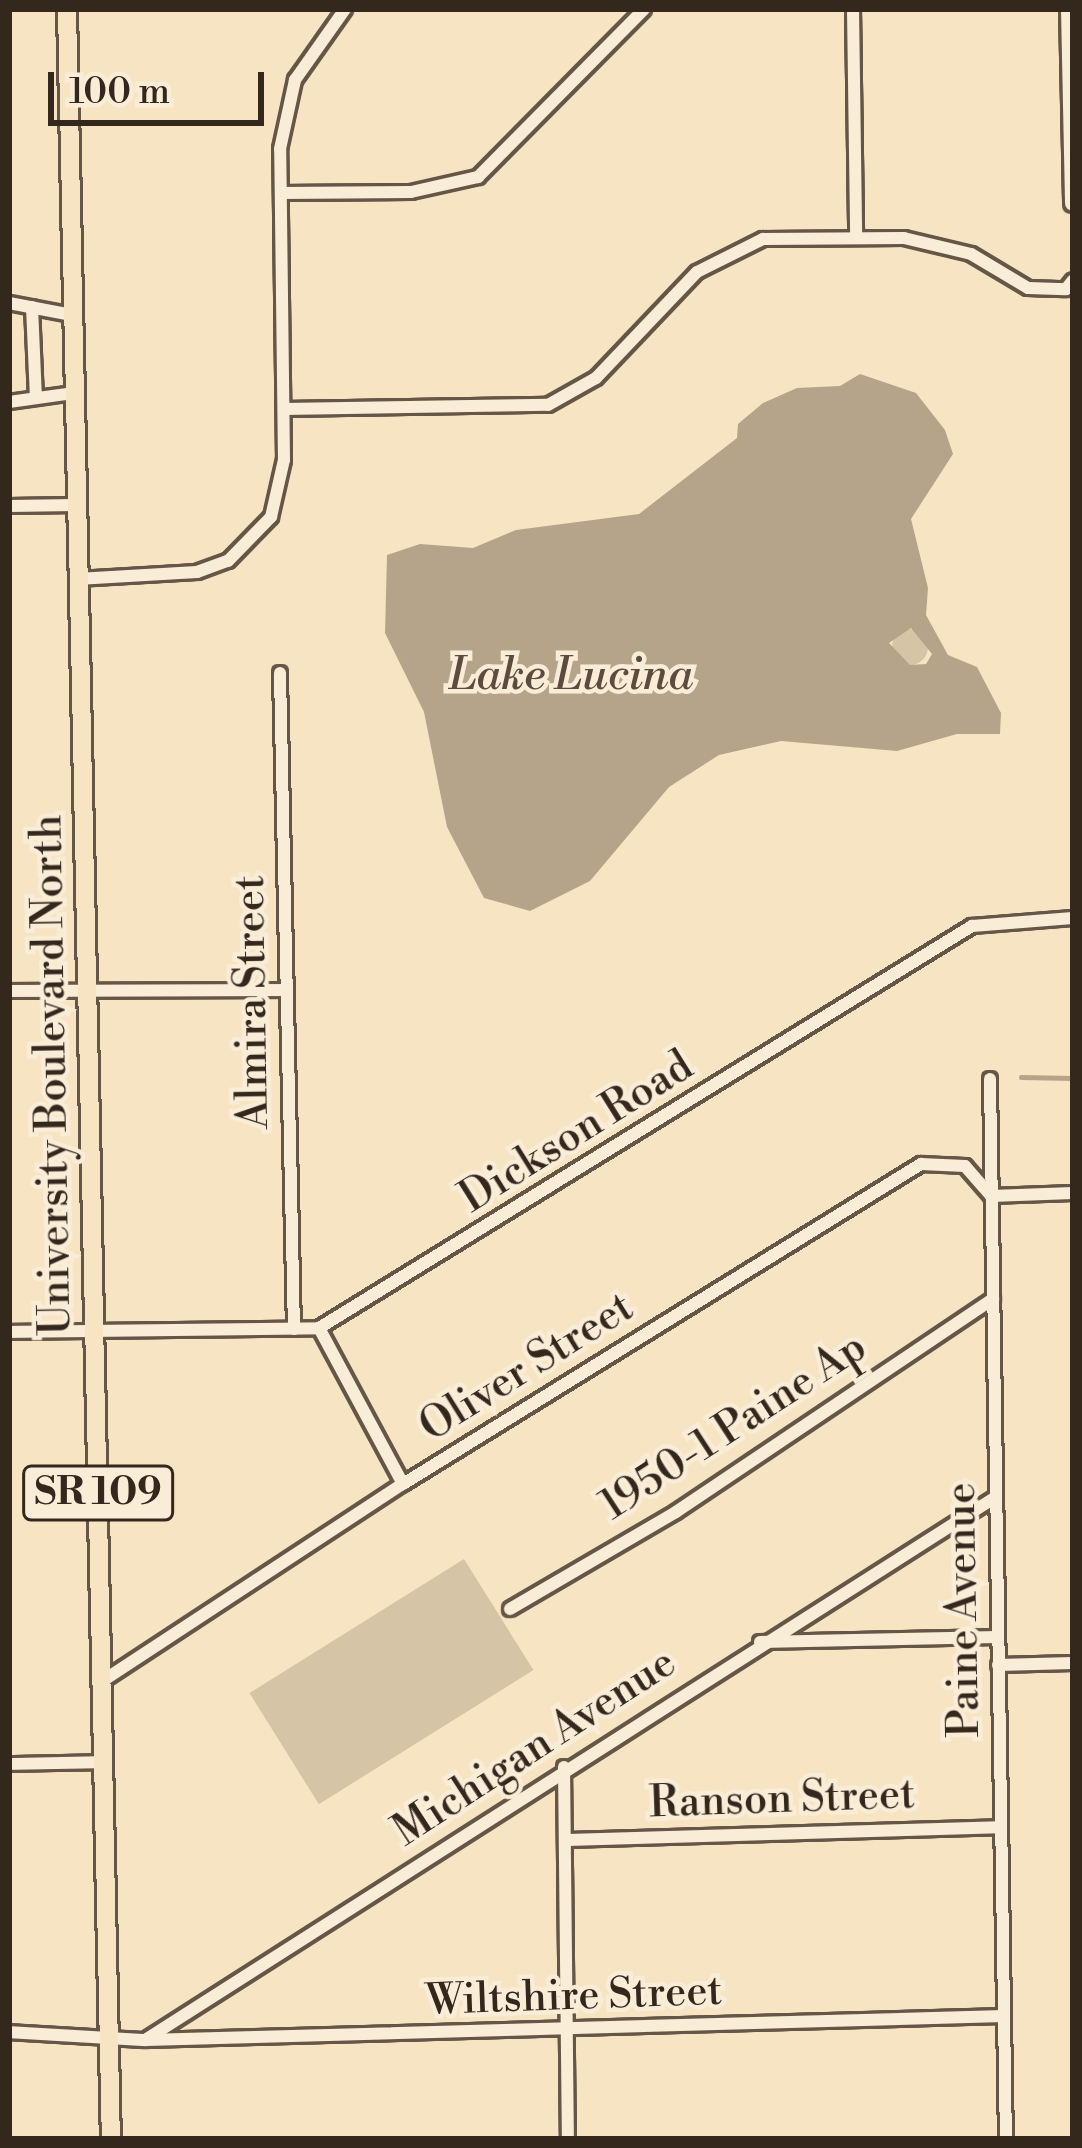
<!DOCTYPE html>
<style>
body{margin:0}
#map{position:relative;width:1082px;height:2148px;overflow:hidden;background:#f7e4c2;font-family:"Libre Bodoni",serif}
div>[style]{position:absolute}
.green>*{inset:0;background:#d6c4a6;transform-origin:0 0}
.round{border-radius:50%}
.water>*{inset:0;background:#b5a48a}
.stream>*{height:4.5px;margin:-2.25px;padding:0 2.25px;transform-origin:2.25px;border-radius:2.25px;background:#b5a48a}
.roads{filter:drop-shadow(3px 0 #655646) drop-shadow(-3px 0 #655646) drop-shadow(0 3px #655646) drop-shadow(0 -3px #655646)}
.street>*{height:12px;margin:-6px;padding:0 6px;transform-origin:6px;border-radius:6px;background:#faedd7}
.secondary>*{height:16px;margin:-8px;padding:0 8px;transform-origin:8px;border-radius:8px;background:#faedd7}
.primary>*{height:18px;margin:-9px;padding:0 9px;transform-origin:9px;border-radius:9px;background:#f7e4c2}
span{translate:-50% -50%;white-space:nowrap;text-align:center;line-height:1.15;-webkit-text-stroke:9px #faedd7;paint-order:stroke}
.shield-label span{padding:3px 9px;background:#faedd7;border:3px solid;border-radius:9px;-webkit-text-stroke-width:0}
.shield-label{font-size:39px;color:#34271c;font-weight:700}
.street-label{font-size:42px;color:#34271c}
.water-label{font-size:45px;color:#5b4c3d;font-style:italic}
.frame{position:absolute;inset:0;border:12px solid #34271c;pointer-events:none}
.scale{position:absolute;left:48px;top:72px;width:216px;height:54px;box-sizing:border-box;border:6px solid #34271c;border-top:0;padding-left:15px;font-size:36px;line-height:42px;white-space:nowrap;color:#34271c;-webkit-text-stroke:9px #faedd7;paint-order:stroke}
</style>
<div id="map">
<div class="green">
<div class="round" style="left:892px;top:629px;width:36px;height:36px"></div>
<div style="left:464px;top:1559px;width:131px;height:253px;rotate:58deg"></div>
</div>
<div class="water">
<div style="clip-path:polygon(evenodd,860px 374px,916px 393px,945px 430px,953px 454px,911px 519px,928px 588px,926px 615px,948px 655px,977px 667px,1001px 713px,1000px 734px,957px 734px,897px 751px,781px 741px,719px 755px,669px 787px,590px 881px,530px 911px,484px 898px,447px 827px,424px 712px,385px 633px,387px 555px,420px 544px,473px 548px,516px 530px,639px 514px,737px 438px,738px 424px,763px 403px,797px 388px,840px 386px,860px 374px,911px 628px,932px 654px,926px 664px,910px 665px,889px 643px,911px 628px)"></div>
</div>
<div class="stream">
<div style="left:1021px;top:1077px;width:52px;rotate:1.1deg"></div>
</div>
<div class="roads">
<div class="street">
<div style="left:853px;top:9px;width:225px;rotate:89.2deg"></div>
<div style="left:281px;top:193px;width:130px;rotate:-0.4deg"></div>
<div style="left:411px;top:192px;width:69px;rotate:-12.6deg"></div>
<div style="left:478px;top:177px;width:236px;rotate:-45.3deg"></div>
<div style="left:9px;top:303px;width:64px;rotate:10.8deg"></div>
<div style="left:32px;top:307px;width:91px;rotate:87.5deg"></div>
<div style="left:9px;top:402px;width:66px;rotate:-7.9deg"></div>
<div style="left:284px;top:409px;width:264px;rotate:-0.9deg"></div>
<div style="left:548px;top:405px;width:55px;rotate:-29.4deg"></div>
<div style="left:596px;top:378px;width:146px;rotate:-46.4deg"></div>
<div style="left:697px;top:272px;width:74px;rotate:-26.6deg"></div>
<div style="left:763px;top:239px;width:141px;rotate:-0.4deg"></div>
<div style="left:904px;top:238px;width:69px;rotate:13.4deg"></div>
<div style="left:971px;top:254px;width:66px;rotate:30.8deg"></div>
<div style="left:1028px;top:288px;width:38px;rotate:2deg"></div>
<div style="left:1066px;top:289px;width:11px;rotate:-52deg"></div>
<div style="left:9px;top:506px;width:67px;rotate:-0.9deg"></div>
<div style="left:77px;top:579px;width:120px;rotate:-3.3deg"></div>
<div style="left:197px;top:572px;width:33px;rotate:-20deg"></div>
<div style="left:228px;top:561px;width:62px;rotate:-45.7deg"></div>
<div style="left:271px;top:517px;width:58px;rotate:-77.2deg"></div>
<div style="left:284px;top:460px;width:311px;rotate:-90.7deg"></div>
<div style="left:280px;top:149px;width:71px;rotate:-77.7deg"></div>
<div style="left:295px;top:80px;width:87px;rotate:-54.8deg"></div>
<div style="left:280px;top:673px;width:656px;rotate:88.78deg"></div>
<div style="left:9px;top:991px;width:276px;rotate:-0.2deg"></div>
<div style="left:990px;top:1079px;width:1060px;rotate:89.14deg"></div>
<div style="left:319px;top:1328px;width:177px;rotate:61.7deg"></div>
<div style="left:9px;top:1332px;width:310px;rotate:-0.7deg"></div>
<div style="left:319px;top:1328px;width:767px;rotate:-31.62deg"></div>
<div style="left:972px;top:926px;width:101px;rotate:-4.5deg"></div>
<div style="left:510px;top:1609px;width:192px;rotate:-30.3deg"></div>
<div style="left:676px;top:1512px;width:382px;rotate:-33.9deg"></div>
<div style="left:760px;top:1642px;width:237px;rotate:-1.2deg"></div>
<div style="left:998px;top:1665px;width:75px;rotate:-1.5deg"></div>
<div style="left:101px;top:1682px;width:361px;rotate:-33.3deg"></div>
<div style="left:403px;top:1484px;width:609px;rotate:-31.71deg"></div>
<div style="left:921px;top:1164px;width:44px;rotate:2.6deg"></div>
<div style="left:965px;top:1166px;width:40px;rotate:49deg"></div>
<div style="left:991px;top:1196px;width:82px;rotate:-2.1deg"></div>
<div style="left:9px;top:1764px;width:94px;rotate:-1.2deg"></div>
<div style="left:564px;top:1767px;width:372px;rotate:89.4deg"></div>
<div style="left:565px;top:1840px;width:436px;rotate:-1.7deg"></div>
<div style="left:9px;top:2032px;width:136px;rotate:3.4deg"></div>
<div style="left:145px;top:2040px;width:1007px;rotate:-32.55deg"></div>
<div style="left:146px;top:2040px;width:858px;rotate:-1.6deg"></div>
</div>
<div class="secondary">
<div style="left:1069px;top:9px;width:194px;rotate:88.8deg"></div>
</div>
<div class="primary">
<div style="left:67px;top:9px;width:2130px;rotate:88.82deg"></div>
</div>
</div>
<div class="shield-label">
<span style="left:98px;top:1493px">SR 109</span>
</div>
<div class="street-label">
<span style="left:253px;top:1002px;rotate:-91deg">Almira Street</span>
<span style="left:53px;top:1075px;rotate:-91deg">University Boulevard North</span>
<span style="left:577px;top:1133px;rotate:-32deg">Dickson Road</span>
<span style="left:527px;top:1368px;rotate:-32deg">Oliver Street</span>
<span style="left:734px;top:1427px;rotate:-33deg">1950-1 Paine Ap</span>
<span style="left:964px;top:1610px;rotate:-91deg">Paine Avenue</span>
<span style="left:535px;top:1748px;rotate:-33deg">Michigan Avenue</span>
<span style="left:782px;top:1800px;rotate:-2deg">Ranson Street</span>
<span style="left:574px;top:1997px;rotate:-2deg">Wiltshire Street</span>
</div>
<div class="water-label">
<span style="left:571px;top:676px">Lake Lucina</span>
</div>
<div class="frame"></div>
<div class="scale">100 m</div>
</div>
